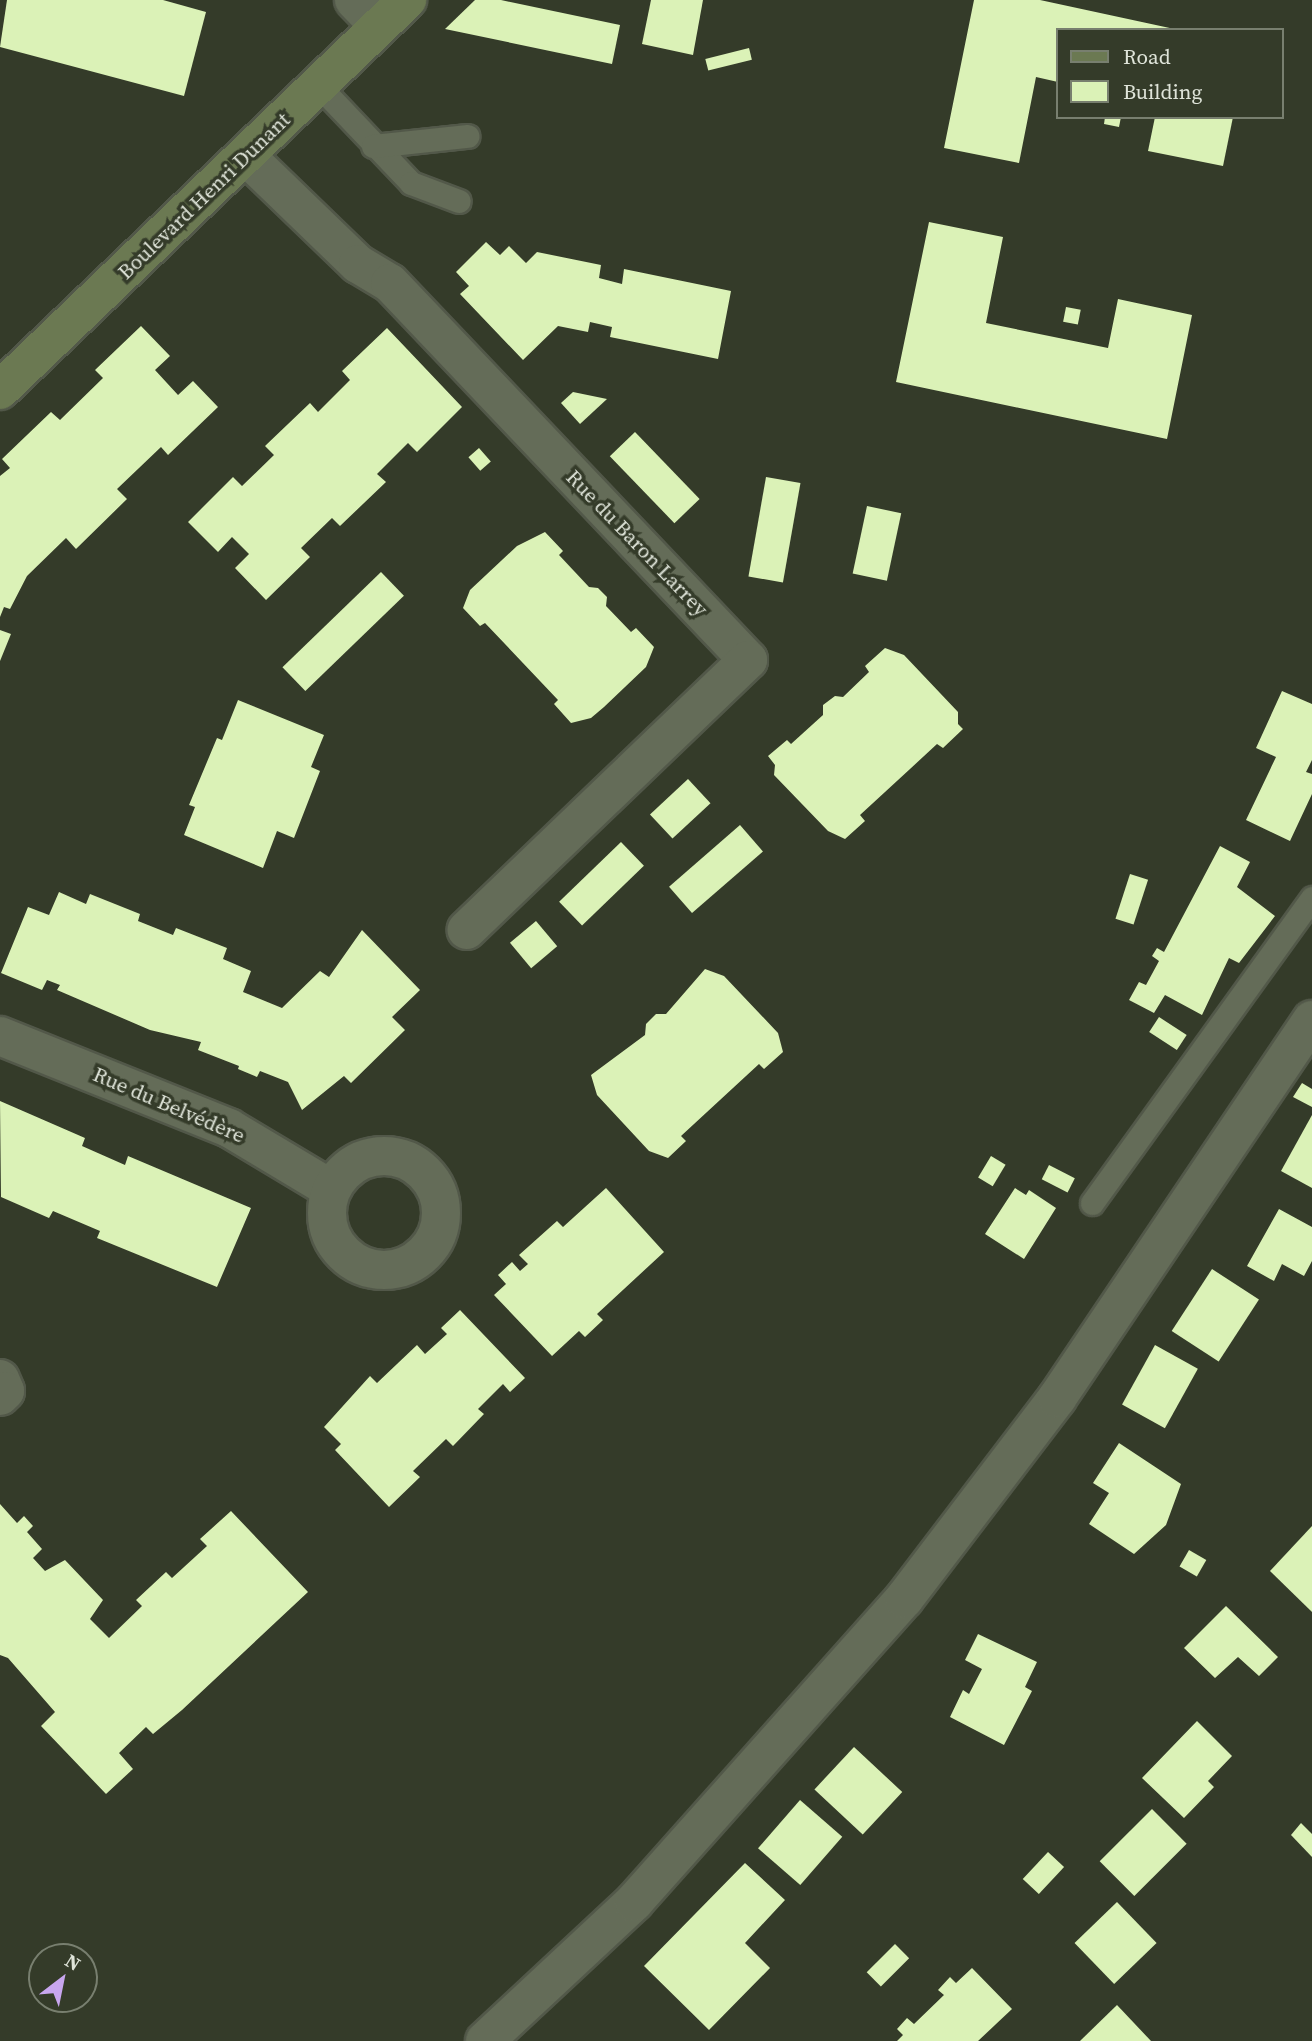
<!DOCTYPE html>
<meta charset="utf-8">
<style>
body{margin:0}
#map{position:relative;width:1312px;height:2041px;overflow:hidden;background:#343b29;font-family:"Source Serif 4",serif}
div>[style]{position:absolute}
.building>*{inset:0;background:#dbf2b7;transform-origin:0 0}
.roads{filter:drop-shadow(2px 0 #525849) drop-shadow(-2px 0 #525849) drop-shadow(0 2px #525849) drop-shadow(0 -2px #525849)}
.service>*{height:23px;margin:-11.5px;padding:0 11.5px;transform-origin:11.5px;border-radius:11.5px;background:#646c58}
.minor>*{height:38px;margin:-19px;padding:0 19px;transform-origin:19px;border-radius:19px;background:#646c58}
.minor>.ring{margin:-19px;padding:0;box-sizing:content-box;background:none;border:38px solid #646c58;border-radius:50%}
.secondary>*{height:38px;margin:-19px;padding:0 19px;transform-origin:19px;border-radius:19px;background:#6b7952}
span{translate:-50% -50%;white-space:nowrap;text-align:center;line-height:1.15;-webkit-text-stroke:7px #343b29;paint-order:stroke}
.street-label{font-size:21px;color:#dfe4d9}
.legend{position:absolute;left:1056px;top:28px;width:228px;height:91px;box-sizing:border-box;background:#343b29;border:2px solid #787f6f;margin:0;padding:9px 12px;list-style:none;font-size:21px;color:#dfe4d9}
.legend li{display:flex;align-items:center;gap:14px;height:35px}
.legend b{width:35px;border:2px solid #787f6f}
.north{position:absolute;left:28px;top:1943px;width:70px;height:70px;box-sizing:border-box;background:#343b29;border:2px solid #787f6f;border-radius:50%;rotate:32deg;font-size:19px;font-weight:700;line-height:28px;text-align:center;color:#dfe4d9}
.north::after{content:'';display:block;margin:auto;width:24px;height:32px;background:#c8a6ef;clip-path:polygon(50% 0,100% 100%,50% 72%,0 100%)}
</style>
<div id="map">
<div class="building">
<div style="clip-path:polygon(7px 0,163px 0,206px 12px,184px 96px,0 47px)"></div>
<div style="clip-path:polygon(475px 0,501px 0,620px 25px,612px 64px,445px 29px)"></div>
<div style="clip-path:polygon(651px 0,703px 0,693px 55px,642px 44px)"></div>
<div style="clip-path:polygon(974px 0,1040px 0,1179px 30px,1058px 30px,1058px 82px,1036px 77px,1019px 163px,944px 148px)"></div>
<div style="left:749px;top:48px;width:12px;height:45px;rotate:76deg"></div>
<div style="clip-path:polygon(1105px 117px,1121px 117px,1119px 127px,1104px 124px)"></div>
<div style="clip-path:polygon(1155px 117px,1233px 117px,1223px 166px,1148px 151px)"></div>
<div style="clip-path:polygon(929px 222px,1003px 237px,986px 323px,1108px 348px,1118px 299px,1192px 315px,1167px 439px,896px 382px)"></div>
<div style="clip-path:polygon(486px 242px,500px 255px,509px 246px,526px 263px,537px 252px,601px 265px,599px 278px,622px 284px,624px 269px,731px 291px,718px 359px,610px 337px,612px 327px,590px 322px,588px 332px,558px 326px,523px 360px,460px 294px,469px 286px,456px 272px)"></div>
<div style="left:1066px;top:307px;width:15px;height:15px;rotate:11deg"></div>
<div style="clip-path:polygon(141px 326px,170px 356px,155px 370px,178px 395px,193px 381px,218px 407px,168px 455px,161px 447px,117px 489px,127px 499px,76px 549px,66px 538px,27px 576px,10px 609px,4px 607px,0 617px,0 476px,10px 468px,2px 459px,51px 412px,60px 420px,103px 378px,95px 370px)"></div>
<div style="clip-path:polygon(387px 328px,462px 407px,417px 452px,408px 443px,377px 474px,386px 482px,340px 526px,332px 518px,301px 548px,310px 557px,266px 600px,235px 568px,249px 554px,232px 537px,218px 552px,188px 522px,233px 477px,242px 486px,274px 455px,265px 446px,310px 403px,318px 412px,350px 380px,342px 371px)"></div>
<div style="clip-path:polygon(573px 392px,607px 399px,580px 424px,561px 403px)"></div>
<div style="left:635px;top:432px;width:93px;height:35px;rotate:46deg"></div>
<div style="left:479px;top:448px;width:18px;height:14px;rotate:49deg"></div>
<div style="left:766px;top:477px;width:35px;height:101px;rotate:10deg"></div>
<div style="left:867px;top:506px;width:35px;height:69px;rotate:12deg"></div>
<div style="clip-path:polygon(545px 532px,563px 551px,559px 555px,589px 587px,598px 588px,607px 597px,606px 606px,631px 632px,636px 628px,654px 647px,646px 667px,604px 707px,591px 718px,571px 723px,554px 704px,558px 700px,485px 623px,480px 626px,463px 608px,470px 590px,517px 546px)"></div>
<div style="left:381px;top:572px;width:33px;height:137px;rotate:46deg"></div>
<div style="clip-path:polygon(0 630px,11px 634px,0 661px)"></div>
<div style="clip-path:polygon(885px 648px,904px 655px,958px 712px,958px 724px,963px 729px,943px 748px,937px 744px,910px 769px,860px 815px,865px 821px,845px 839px,828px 831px,774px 775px,775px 765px,768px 756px,787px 740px,791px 744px,823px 715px,823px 705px,835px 696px,843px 697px,869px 672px,865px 666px)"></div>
<div style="clip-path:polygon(1282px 691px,1312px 704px,1312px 760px,1306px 772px,1312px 774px,1312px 794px,1290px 841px,1246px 820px,1276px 757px,1256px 748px)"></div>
<div style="clip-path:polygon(238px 700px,324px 735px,311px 767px,320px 771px,294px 838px,277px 831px,263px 868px,184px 835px,195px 807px,189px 805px,217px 738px,222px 740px)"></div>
<div style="left:688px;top:779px;width:33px;height:52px;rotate:47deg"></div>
<div style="left:740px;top:825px;width:35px;height:94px;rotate:49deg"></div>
<div style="left:621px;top:842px;width:33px;height:86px;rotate:46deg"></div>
<div style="clip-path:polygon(1220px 846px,1250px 862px,1237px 887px,1275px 916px,1239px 963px,1229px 958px,1202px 1015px,1165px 995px,1154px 1013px,1129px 1000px,1139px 982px,1146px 985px,1159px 961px,1152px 956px,1157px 948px,1164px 952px)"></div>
<div style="left:1130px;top:874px;width:19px;height:47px;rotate:18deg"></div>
<div style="clip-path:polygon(59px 892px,86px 904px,90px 894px,140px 914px,138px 921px,173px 935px,176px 928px,227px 948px,223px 959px,251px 971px,243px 992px,282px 1008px,320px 971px,329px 977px,362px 930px,420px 990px,392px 1017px,405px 1030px,351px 1083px,344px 1076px,302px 1110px,288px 1082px,260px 1071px,257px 1077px,238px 1069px,239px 1066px,198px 1050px,201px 1042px,150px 1030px,57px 990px,60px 985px,47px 980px,42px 990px,1px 973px,28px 907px,49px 915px)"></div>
<div style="left:536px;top:921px;width:33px;height:34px;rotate:50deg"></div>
<div style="clip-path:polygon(705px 969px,724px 976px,778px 1033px,783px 1052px,764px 1069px,759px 1064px,681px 1136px,686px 1141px,668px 1158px,649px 1151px,597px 1095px,591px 1075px,645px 1035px,646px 1024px,656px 1014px,666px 1014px)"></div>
<div style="left:1159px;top:1017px;width:33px;height:18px;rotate:33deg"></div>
<div style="clip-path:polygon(1302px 1083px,1312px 1089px,1312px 1107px,1293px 1097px)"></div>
<div style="clip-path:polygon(0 1101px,85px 1138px,82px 1146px,125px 1165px,128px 1156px,251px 1208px,217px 1287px,97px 1238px,100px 1231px,53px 1211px,49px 1218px,1px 1197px)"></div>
<div style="clip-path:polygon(1312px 1115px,1312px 1188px,1281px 1171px)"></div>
<div style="left:991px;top:1156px;width:17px;height:25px;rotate:31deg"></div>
<div style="left:1049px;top:1165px;width:29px;height:16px;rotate:27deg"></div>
<div style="clip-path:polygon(606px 1188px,664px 1252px,597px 1314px,603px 1320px,585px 1337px,579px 1331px,552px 1356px,494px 1295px,506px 1284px,498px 1275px,512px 1262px,520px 1271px,528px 1264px,519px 1255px,557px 1221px,563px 1227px)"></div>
<div style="clip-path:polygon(1015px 1188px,1026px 1195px,1029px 1190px,1056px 1208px,1024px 1259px,985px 1234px)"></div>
<div style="clip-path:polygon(1279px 1209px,1312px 1227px,1312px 1261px,1304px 1276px,1282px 1264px,1274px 1281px,1247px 1266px)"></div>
<div style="left:1212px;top:1269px;width:56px;height:74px;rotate:33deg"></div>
<div style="clip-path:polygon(460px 1310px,525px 1378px,510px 1392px,503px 1384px,478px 1409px,484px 1414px,453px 1446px,446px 1439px,413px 1471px,420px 1477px,389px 1507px,335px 1450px,341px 1444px,324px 1427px,370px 1376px,377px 1383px,417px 1345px,425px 1354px,447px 1334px,441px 1328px)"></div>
<div style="left:1155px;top:1345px;width:49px;height:68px;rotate:29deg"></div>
<div style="clip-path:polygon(1119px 1443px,1181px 1484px,1166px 1525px,1134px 1554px,1089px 1524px,1109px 1493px,1093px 1483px)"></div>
<div style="clip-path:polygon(0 1504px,17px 1523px,24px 1516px,33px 1526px,27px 1532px,42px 1549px,33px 1558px,45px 1571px,65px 1560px,103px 1600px,90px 1619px,109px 1638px,142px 1606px,136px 1600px,166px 1572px,172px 1578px,207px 1546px,200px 1539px,231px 1511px,308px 1592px,182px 1710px,153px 1734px,146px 1727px,119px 1753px,133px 1769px,106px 1794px,41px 1726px,55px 1712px,8px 1658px,0 1655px)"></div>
<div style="clip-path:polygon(1312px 1526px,1312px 1612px,1270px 1571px)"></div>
<div style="left:1189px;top:1550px;width:20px;height:19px;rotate:30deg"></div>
<div style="clip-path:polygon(1226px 1606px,1278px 1657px,1259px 1676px,1238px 1657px,1215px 1678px,1184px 1648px)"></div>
<div style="clip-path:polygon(978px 1634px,1037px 1662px,1025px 1687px,1032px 1691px,1004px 1745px,950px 1717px,963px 1690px,969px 1694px,982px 1669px,965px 1660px)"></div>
<div style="clip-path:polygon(1197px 1721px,1232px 1756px,1208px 1781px,1214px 1787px,1184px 1818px,1142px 1778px)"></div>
<div style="left:854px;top:1747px;width:66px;height:58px;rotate:43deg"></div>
<div style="left:800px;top:1800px;width:56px;height:64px;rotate:41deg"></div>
<div style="left:1152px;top:1809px;width:49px;height:74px;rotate:45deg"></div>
<div style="clip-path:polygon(1301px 1823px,1312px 1834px,1312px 1857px,1291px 1835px)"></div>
<div style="left:1048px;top:1852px;width:22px;height:37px;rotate:43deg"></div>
<div style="clip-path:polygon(745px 1863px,785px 1900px,745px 1943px,770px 1968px,709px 2030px,644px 1966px)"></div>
<div style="left:1117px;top:1902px;width:57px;height:59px;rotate:46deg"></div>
<div style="left:895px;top:1944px;width:20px;height:40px;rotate:45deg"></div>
<div style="clip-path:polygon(972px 1968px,1012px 2009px,978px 2041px,897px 2041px,903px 2035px,897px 2029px,907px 2018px,914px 2024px,944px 1995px,938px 1990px,950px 1977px,956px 1983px)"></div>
<div style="clip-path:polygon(1117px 2005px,1151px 2041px,1080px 2041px)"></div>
</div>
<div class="roads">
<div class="service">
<div style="left:319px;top:86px;width:134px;rotate:46.5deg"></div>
<div style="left:411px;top:183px;width:51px;rotate:20.6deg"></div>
<div style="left:373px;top:146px;width:95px;rotate:-6.1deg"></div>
<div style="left:1092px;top:1203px;width:376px;rotate:-54.2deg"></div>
</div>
<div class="minor">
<div style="left:354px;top:0;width:36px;rotate:46deg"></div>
<div style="left:246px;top:156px;width:156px;rotate:44deg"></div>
<div style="left:358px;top:264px;width:37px;rotate:31deg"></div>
<div style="left:390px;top:283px;width:520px;rotate:46.48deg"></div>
<div style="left:748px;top:660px;width:390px;rotate:136.2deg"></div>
<div style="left:0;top:1036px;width:247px;rotate:21.9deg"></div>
<div style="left:229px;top:1128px;width:119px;rotate:30.9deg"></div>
<div class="ring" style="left:327px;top:1156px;width:76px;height:76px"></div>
<div style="left:0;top:1379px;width:13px;rotate:67deg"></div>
<div style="left:5px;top:1391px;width:7px;rotate:135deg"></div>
<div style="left:485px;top:2041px;width:204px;rotate:-43deg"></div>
<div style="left:634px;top:1902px;width:406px;rotate:-48.3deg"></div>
<div style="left:904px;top:1599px;width:253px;rotate:-52.7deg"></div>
<div style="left:1057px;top:1398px;width:456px;rotate:-56deg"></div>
</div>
<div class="secondary">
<div style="left:0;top:390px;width:564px;rotate:-43.78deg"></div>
</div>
</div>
<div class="street-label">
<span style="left:204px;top:196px;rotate:-44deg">Boulevard Henri Dunant</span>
<span style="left:637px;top:543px;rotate:46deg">Rue du Baron Larrey</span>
<span style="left:169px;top:1105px;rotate:23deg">Rue du Belvédère</span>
</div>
<ul class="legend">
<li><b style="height:9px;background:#6b7952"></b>Road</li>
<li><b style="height:19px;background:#dbf2b7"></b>Building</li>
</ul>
<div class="north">N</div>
</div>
